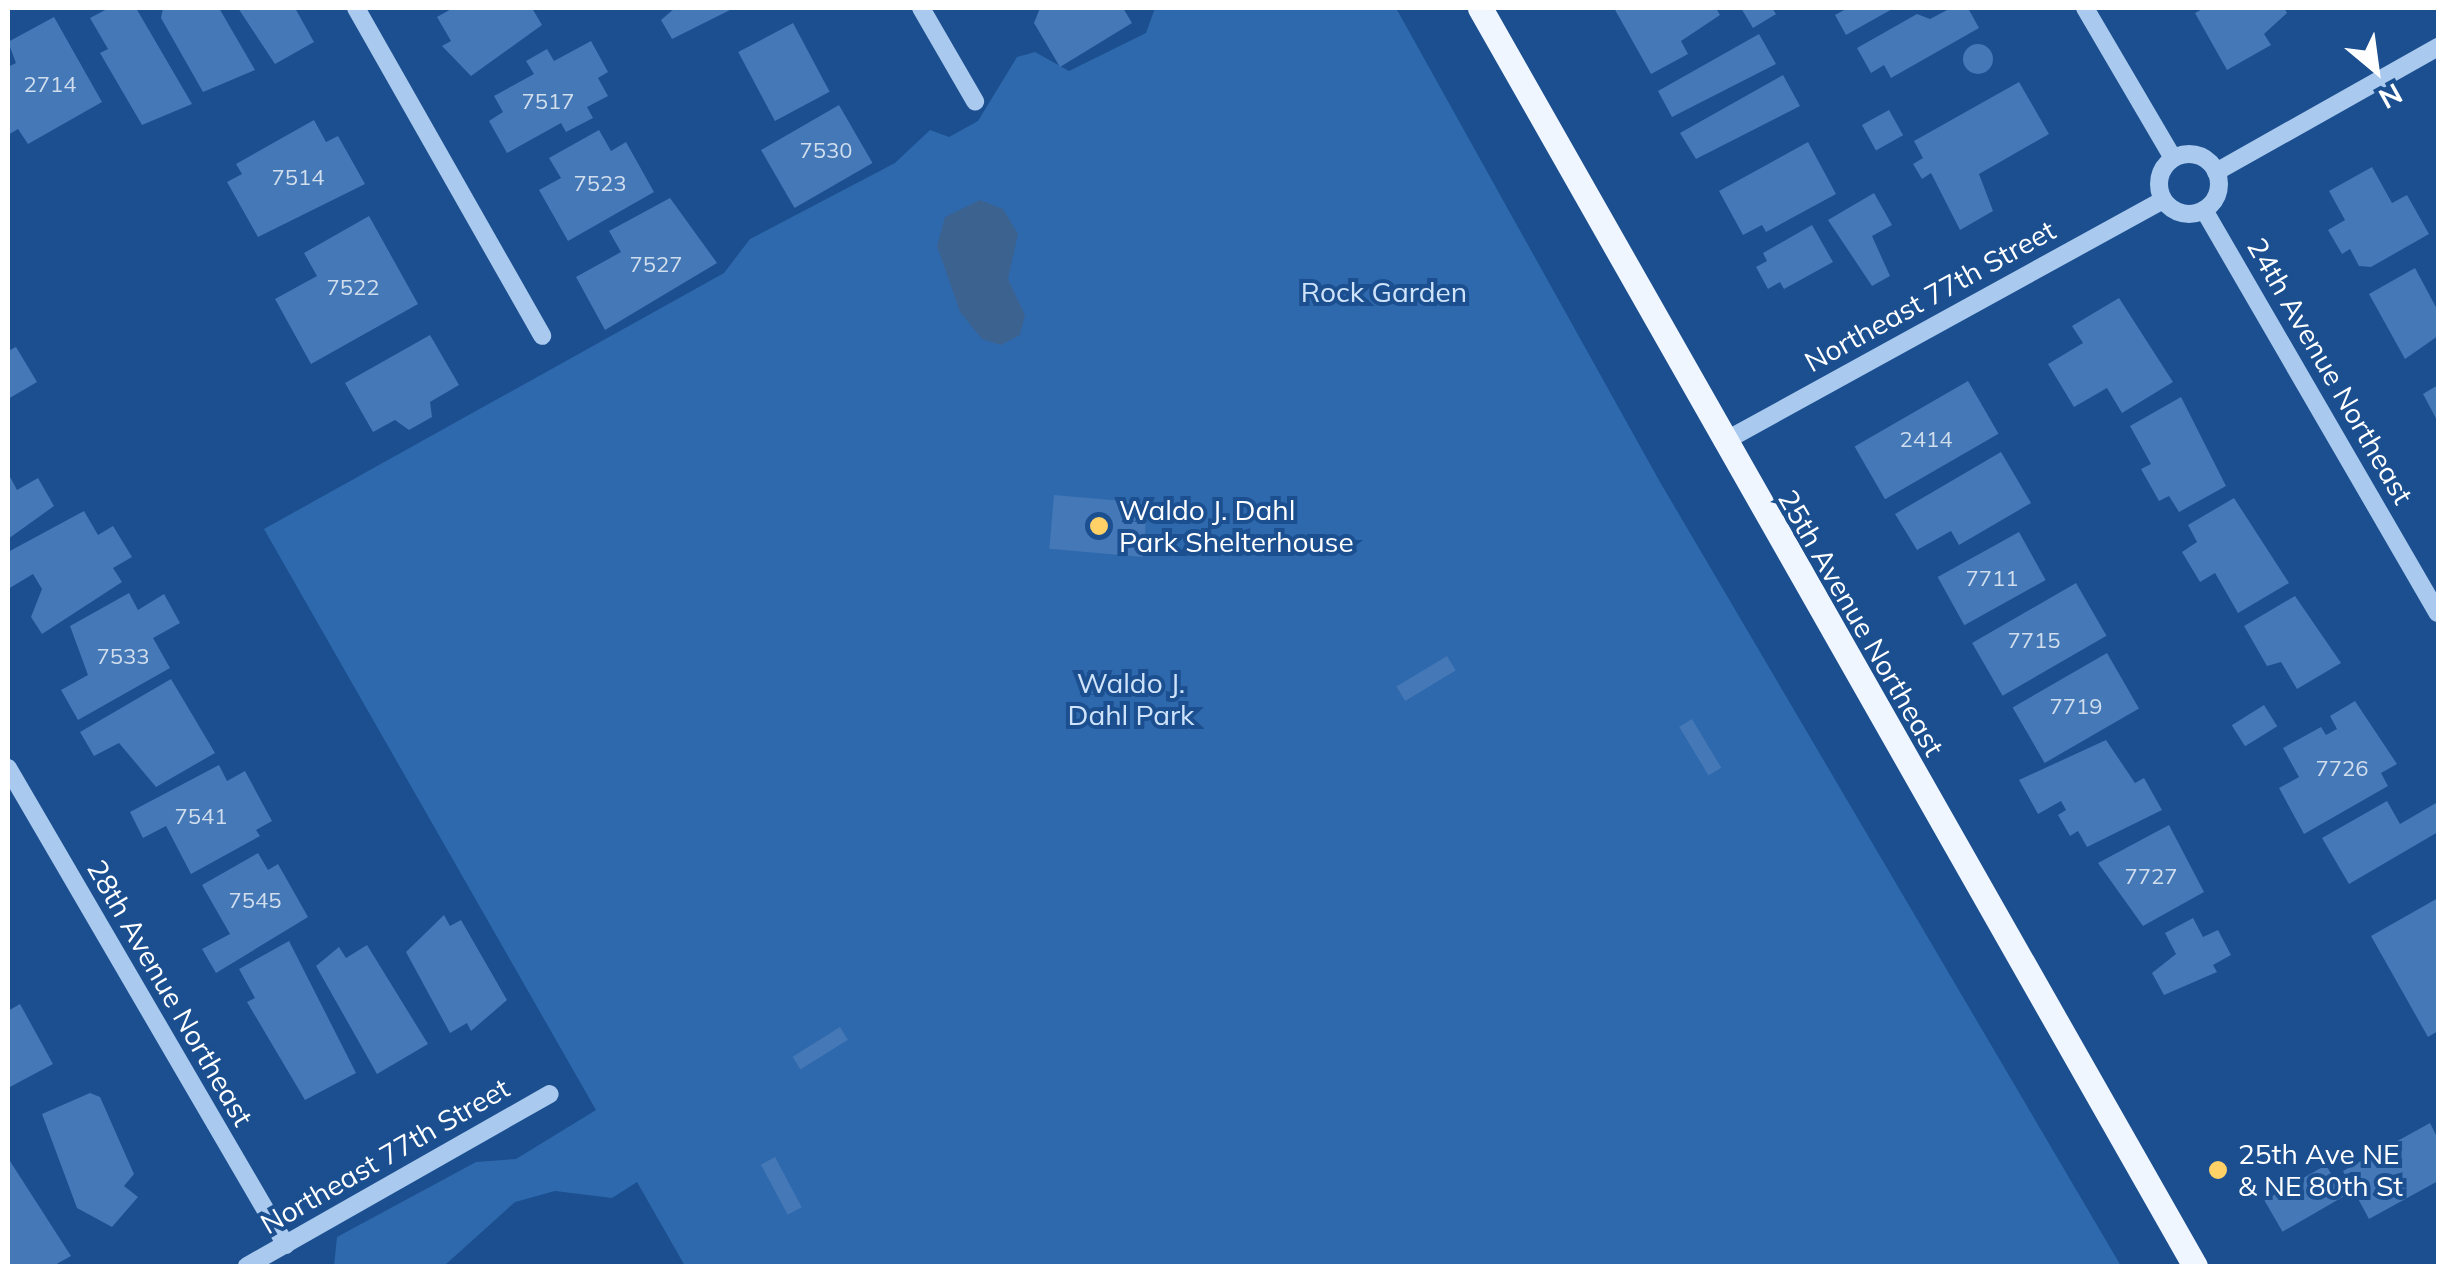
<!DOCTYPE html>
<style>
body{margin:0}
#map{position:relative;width:2446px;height:1274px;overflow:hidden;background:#1b4f8f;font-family:Mulish,sans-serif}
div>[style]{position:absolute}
.green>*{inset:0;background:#2e69ad}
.water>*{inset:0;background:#3c6290}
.building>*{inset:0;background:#4478b7;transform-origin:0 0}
.round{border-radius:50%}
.minor>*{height:18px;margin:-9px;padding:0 9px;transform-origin:9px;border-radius:9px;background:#a9c9ee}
.minor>.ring{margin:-9px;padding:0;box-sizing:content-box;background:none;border:18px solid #a9c9ee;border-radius:50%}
.major>*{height:25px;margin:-12.5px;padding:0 12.5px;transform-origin:12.5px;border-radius:12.5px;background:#f0f6ff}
.dots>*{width:28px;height:28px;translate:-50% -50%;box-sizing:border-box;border:5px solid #1b4f8f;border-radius:50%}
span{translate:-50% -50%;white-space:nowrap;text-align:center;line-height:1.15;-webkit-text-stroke:8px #1b4f8f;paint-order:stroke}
.number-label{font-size:22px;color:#d0dded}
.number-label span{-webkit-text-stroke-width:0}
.park-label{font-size:28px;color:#cfe3fa}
.street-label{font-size:28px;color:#fff}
.poi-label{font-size:28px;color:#fff}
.left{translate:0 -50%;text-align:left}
.frame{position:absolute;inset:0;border:10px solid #fff;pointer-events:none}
.north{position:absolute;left:2326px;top:20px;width:100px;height:100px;-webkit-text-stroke:8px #1b4f8f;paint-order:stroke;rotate:151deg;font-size:28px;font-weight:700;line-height:40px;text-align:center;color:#fff}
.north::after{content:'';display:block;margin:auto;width:35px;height:45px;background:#fff;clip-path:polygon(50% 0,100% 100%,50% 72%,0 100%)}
</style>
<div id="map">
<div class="green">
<div style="clip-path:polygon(1155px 8px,1396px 8px,1660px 482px,2121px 1266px,685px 1266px,637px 1182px,612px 1198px,555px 1191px,515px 1202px,444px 1266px,334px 1266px,337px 1237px,476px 1162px,516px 1159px,596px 1110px,264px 529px,724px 273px,750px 239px,895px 163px,930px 130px,949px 137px,978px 121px,1017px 57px,1035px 52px,1069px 71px,1146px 33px)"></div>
</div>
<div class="water">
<div style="clip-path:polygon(980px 200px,1003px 209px,1018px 234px,1008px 279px,1025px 315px,1020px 335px,1001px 345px,982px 339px,960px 312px,937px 246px,945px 217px)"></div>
</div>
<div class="building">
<div style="clip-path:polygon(109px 8px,136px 8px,192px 104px,142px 125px,100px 53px,108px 49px,90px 18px)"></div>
<div style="clip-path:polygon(163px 8px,219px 8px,255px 70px,203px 92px,161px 18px)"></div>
<div style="clip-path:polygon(238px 8px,295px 8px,314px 42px,275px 64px)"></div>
<div style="clip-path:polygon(453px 8px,532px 8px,542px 25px,471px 76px,442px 46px,451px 41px,437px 17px)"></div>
<div style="clip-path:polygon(675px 8px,734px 8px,672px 39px,661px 20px)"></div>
<div style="clip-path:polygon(1040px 8px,1123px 8px,1132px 23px,1060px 67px,1034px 23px)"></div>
<div style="clip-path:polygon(1614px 8px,1716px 8px,1720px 15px,1681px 41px,1688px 54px,1651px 74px)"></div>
<div style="clip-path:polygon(1741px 8px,1772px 8px,1776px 14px,1753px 28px)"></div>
<div style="clip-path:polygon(1848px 8px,1894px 8px,1846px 35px,1835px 15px)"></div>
<div style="clip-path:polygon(1951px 8px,1968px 8px,1979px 28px,1891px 78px,1884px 65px,1871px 73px,1857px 48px,1917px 14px,1930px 19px)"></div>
<div style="clip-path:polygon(2204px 8px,2284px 8px,2287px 13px,2264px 34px,2271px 45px,2227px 70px,2195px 13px)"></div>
<div style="clip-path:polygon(54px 17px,102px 102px,28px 144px,18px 129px,8px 135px,8px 67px,16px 63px,8px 42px)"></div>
<div style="left:793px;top:23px;width:78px;height:62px;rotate:62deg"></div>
<div style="clip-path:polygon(1759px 34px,1776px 64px,1672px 117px,1658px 91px)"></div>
<div style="clip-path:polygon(591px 41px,608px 72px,598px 78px,608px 96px,587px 107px,593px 118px,566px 132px,561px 123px,507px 153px,489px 121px,503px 112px,494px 96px,534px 74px,526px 61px,547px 49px,554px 61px)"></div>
<div class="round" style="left:1963px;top:44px;width:30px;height:30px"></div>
<div style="clip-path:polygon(1783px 75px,1800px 106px,1696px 159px,1680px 133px)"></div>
<div style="clip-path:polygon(2019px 82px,2049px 134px,1979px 174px,1993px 211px,1960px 230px,1931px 173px,1922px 179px,1913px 164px,1923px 158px,1914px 141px)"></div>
<div style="left:839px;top:105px;width:67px;height:90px;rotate:60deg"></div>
<div style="left:1889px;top:110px;width:29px;height:31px;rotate:61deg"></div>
<div style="clip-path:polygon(314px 120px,326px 142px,338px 136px,365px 184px,258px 237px,227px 182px,242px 174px,236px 164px)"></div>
<div style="clip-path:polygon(599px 130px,611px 151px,626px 142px,654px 192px,568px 241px,539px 190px,561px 178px,549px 158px)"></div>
<div style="clip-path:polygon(1808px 142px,1836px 194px,1766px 232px,1762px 225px,1743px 235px,1719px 191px)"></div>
<div style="clip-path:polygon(2372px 167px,2392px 203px,2407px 195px,2429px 234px,2371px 267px,2359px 266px,2350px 249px,2342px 254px,2328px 230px,2345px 220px,2329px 191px)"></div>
<div style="clip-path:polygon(1874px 193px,1892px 225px,1872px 236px,1890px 276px,1872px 286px,1828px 220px)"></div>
<div style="clip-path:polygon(670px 198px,717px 263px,605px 330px,576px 277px,621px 252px,609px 231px)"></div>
<div style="clip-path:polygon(369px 216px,418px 304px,311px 364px,275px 299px,317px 276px,304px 253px)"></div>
<div style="clip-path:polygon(1812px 225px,1833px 262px,1784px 289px,1780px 282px,1768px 289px,1756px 267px,1767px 261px,1763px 253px)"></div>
<div style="clip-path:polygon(2415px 268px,2438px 311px,2438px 336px,2405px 359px,2369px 294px)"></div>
<div style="clip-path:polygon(2119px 298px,2173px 382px,2122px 413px,2107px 388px,2074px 407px,2048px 364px,2083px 343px,2072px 326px)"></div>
<div style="clip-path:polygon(430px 335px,459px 385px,430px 402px,432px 417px,409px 430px,395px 420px,373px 432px,345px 383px)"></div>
<div style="clip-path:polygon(16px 347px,37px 382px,8px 399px,8px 351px)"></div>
<div style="left:1968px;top:381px;width:61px;height:131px;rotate:60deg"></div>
<div style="clip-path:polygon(2438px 385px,2438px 422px,2423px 394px)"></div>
<div style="clip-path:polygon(2181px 397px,2226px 486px,2179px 512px,2169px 496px,2159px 501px,2141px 469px,2151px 464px,2130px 426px)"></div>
<div style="clip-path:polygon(2001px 452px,2031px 503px,1959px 545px,1951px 531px,1917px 550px,1895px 514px)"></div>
<div style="clip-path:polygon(8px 473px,17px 490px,38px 478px,54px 506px,8px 539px)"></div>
<div style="left:1054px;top:495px;width:94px;height:54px;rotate:5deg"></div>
<div style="clip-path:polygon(2234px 498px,2289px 583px,2238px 613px,2215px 573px,2200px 582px,2182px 552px,2197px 542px,2188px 525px)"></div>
<div style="clip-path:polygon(84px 511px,98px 535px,113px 526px,132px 557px,113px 568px,122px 582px,42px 634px,31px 617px,42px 589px,33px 574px,8px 589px,8px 552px)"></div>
<div style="left:2019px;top:532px;width:55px;height:93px;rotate:61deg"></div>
<div style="left:2076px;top:583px;width:61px;height:120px;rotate:60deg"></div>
<div style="clip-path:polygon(129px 593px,138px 610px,164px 594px,180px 623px,153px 638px,170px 668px,78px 720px,61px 690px,88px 675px,70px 626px)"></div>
<div style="clip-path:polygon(2295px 596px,2341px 663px,2297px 689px,2281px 662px,2267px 666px,2244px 626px)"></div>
<div style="left:2107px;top:653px;width:64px;height:109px;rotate:60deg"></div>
<div style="left:1447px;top:656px;width:17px;height:59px;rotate:59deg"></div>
<div style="clip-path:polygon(171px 679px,215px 753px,156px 787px,119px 743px,94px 756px,80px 732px)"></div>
<div style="clip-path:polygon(2355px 701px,2397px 764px,2381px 773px,2388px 786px,2304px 834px,2279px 788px,2299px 777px,2283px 748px,2321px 727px,2326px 735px,2337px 729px,2330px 716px)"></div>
<div style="left:2264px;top:705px;width:25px;height:38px;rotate:58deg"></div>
<div style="left:1692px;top:719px;width:57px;height:15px;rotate:59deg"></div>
<div style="clip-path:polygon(2106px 740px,2135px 783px,2144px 778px,2162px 810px,2087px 847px,2078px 831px,2070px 836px,2058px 815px,2066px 810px,2061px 801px,2038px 814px,2019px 780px)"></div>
<div style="clip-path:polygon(219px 765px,227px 781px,245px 771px,272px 821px,256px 830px,260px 836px,191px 874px,166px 826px,143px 838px,130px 812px)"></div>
<div style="clip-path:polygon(2387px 801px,2400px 824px,2436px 803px,2438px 832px,2349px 884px,2322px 838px)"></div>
<div style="clip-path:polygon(2169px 825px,2204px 892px,2143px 926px,2098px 863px)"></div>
<div style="clip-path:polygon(258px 853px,268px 870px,278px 864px,308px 917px,216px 973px,202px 949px,230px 934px,202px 885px)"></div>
<div style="clip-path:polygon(2438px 898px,2438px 1031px,2428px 1037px,2371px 936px)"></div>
<div style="clip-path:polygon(444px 915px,450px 926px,461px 920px,507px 1000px,471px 1031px,467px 1023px,450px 1033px,406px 952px)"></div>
<div style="clip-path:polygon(2193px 918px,2203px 937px,2218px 930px,2231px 955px,2213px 965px,2217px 972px,2164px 995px,2152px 973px,2176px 954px,2165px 933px)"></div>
<div style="clip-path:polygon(289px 941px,356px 1073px,305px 1100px,247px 1002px,255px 998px,239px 969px)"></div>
<div style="clip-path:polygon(367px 945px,428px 1044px,377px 1074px,316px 966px,339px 947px,346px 958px)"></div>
<div style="clip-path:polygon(20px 1004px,53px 1064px,8px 1088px,8px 1011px)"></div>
<div style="left:840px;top:1027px;width:15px;height:56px;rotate:58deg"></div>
<div style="clip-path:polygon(90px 1093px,100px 1097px,134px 1174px,124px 1186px,138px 1197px,112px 1227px,77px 1208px,42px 1114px)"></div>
<div style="clip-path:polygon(2430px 1123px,2438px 1139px,2438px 1181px,2369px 1219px,2343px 1171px)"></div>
<div style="left:775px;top:1157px;width:57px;height:16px;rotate:62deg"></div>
<div style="clip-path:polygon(8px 1158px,71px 1256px,53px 1266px,8px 1266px)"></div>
<div style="left:2326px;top:1165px;width:36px;height:71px;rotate:60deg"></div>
</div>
<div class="minor">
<div style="left:356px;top:8px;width:377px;rotate:60.4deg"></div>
<div style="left:921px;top:8px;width:108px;rotate:59.9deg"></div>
<div style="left:2085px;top:8px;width:174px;rotate:59.6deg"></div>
<div class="ring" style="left:2159px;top:154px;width:42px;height:42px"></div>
<div style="left:2216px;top:172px;width:255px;rotate:-29.4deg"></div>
<div style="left:2204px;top:210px;width:466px;rotate:59.9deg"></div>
<div style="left:1723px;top:442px;width:502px;rotate:-28.81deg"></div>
<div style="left:8px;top:768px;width:552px;rotate:59.77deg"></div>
<div style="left:247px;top:1266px;width:348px;rotate:-29.6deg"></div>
</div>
<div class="major">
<div style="left:1480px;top:8px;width:1447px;rotate:60.39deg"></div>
</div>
<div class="dots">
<div style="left:1099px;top:526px;background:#ffd166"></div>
<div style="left:2218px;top:1170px;background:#ffd166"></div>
</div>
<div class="number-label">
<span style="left:50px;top:85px">2714</span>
<span style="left:548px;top:102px">7517</span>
<span style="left:826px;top:151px">7530</span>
<span style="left:298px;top:178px">7514</span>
<span style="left:600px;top:184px">7523</span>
<span style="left:656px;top:265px">7527</span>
<span style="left:353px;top:288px">7522</span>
<span style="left:1926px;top:440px">2414</span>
<span style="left:1992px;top:579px">7711</span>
<span style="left:2034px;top:641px">7715</span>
<span style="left:123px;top:657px">7533</span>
<span style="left:2076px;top:707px">7719</span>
<span style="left:2342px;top:769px">7726</span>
<span style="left:201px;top:817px">7541</span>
<span style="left:2151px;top:877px">7727</span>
<span style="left:255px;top:901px">7545</span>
</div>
<div class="park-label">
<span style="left:1384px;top:292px">Rock Garden</span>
<span style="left:1131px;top:699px">Waldo J.<br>Dahl Park</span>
</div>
<div class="street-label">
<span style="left:1930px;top:296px;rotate:-29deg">Northeast 77th Street</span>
<span style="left:2330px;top:371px;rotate:60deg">24th Avenue Northeast</span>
<span style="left:1861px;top:623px;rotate:60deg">25th Avenue Northeast</span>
<span style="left:170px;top:993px;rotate:60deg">28th Avenue Northeast</span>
<span style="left:385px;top:1156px;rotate:-30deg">Northeast 77th Street</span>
</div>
<div class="poi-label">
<span class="left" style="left:1119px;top:526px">Waldo J. Dahl<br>Park Shelterhouse</span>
<span class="left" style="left:2238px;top:1170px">25th Ave NE<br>&amp; NE 80th St</span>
</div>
<div class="frame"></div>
<div class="north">N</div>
</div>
